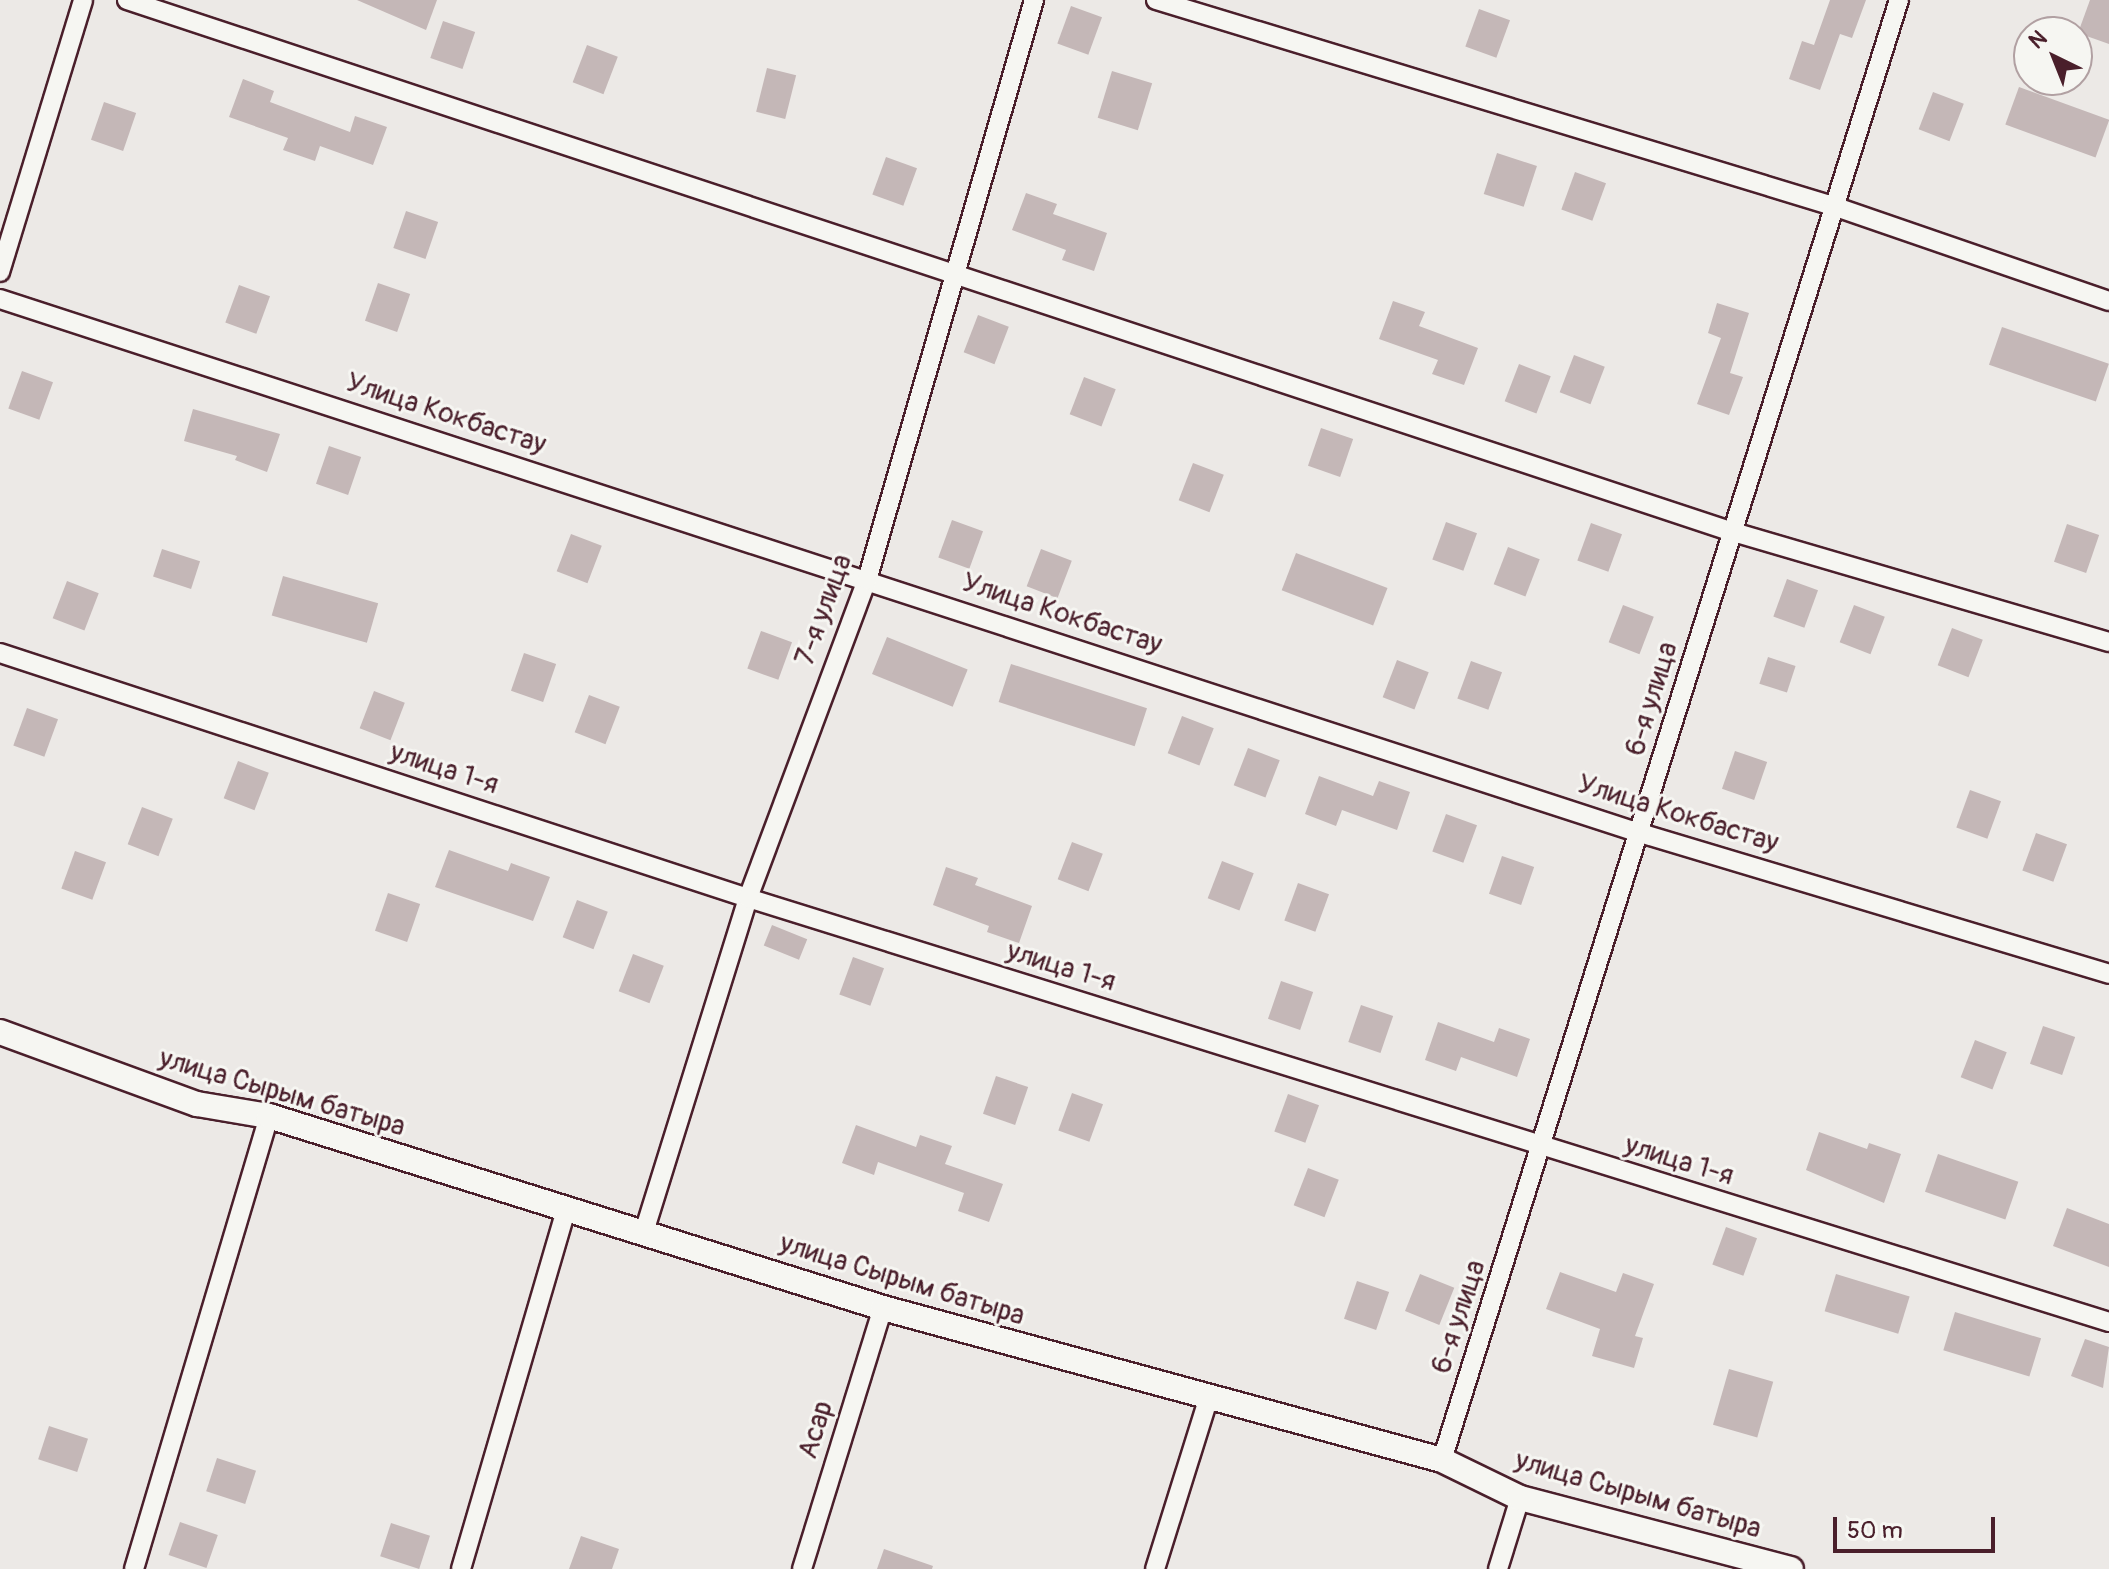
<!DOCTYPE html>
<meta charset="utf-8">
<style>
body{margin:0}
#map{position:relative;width:2109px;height:1569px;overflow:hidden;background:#ece9e6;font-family:Pangolin,sans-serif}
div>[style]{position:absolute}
.building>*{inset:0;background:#c4b7b7;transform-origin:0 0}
.roads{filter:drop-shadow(2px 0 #4a1f2b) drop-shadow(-2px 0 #4a1f2b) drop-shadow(0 2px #4a1f2b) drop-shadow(0 -2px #4a1f2b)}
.street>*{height:18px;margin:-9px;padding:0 9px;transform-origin:9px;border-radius:9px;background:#f6f6f2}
.secondary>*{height:24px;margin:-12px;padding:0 12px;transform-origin:12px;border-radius:12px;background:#f6f6f2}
span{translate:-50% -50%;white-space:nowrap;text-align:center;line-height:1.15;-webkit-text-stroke:6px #f6f6f2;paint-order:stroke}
.street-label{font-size:28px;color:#4a1f2b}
.north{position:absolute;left:2013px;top:16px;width:80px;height:80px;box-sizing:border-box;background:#f6f6f2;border:2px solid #b1a0a2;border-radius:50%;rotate:317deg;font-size:22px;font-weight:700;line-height:32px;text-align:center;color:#4a1f2b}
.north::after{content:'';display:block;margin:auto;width:28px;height:36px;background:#4a1f2b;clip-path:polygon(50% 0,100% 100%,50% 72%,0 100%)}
.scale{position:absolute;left:1833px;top:1517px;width:162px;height:36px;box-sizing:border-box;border:4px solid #4a1f2b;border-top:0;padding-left:10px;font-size:24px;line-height:28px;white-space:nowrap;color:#4a1f2b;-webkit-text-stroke:6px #f6f6f2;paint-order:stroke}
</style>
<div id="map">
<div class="building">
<div style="clip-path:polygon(357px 0,437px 0,426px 30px)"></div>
<div style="clip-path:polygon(1830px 0,1866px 0,1852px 38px,1840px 34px,1820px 90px,1789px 79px,1802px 41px,1814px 45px)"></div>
<div style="clip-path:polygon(2090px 0,2109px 0,2109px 44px,2078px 33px)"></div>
<div style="left:1071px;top:6px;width:33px;height:40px;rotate:20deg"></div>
<div style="left:1479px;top:9px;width:33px;height:40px;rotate:20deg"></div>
<div style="left:443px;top:21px;width:34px;height:39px;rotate:19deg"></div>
<div style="left:587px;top:45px;width:33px;height:40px;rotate:21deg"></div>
<div style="left:767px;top:68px;width:30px;height:45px;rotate:14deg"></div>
<div style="left:1112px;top:71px;width:42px;height:49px;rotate:17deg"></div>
<div style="clip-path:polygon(243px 79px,274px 91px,270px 102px,350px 132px,355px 116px,387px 127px,373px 165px,320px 146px,315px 161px,283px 150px,288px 138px,229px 117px)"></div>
<div style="left:2019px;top:87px;width:96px;height:40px;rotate:20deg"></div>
<div style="left:1933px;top:92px;width:33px;height:40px;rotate:21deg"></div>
<div style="left:104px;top:102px;width:34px;height:40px;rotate:19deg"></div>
<div style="left:1497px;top:153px;width:42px;height:43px;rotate:18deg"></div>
<div style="left:886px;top:157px;width:33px;height:40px;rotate:20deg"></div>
<div style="left:1575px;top:172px;width:33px;height:40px;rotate:20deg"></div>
<div style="clip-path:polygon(1026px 193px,1057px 204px,1053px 214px,1107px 233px,1094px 271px,1062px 260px,1066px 250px,1012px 230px)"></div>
<div style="left:406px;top:211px;width:34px;height:39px;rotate:19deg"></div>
<div style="left:378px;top:283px;width:34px;height:40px;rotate:19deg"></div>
<div style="left:239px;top:285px;width:33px;height:40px;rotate:20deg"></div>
<div style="clip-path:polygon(1393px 301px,1425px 312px,1419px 326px,1478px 348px,1464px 385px,1432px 374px,1438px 360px,1379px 339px)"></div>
<div style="clip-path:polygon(1717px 303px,1749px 313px,1730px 373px,1743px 377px,1729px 415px,1697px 404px,1721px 338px,1708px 333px)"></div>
<div style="left:978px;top:315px;width:33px;height:40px;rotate:21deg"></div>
<div style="left:2002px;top:327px;width:113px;height:40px;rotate:19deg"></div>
<div style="left:1574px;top:355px;width:33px;height:40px;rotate:21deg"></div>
<div style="left:1519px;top:364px;width:34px;height:40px;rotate:21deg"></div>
<div style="left:22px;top:371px;width:33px;height:40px;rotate:20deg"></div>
<div style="left:1084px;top:377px;width:34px;height:40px;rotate:21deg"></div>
<div style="clip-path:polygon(193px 409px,280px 434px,267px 472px,235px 460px,237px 456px,184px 441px)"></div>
<div style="left:1321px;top:428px;width:34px;height:40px;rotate:19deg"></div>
<div style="left:329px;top:446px;width:34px;height:40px;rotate:19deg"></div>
<div style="left:1193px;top:463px;width:33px;height:40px;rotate:21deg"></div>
<div style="left:952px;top:520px;width:33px;height:40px;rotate:20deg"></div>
<div style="left:1446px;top:522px;width:33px;height:40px;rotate:20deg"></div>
<div style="left:1591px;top:523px;width:33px;height:40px;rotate:20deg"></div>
<div style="left:2067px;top:524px;width:34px;height:40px;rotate:19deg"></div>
<div style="left:571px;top:534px;width:33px;height:40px;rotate:21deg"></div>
<div style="left:1508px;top:547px;width:34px;height:40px;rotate:21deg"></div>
<div style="left:162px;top:549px;width:40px;height:29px;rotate:18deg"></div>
<div style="left:1041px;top:549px;width:33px;height:40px;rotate:21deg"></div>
<div style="left:1296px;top:553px;width:98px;height:40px;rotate:21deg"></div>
<div style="left:283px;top:576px;width:99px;height:41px;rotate:16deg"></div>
<div style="left:1787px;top:579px;width:33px;height:40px;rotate:20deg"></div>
<div style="left:67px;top:581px;width:34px;height:40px;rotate:21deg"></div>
<div style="left:1623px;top:605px;width:33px;height:40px;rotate:21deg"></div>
<div style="left:1854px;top:605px;width:33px;height:40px;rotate:21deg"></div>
<div style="left:1952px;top:628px;width:33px;height:40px;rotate:21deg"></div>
<div style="left:761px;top:631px;width:33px;height:40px;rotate:20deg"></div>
<div style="left:887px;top:637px;width:87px;height:40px;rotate:22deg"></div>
<div style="left:524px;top:653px;width:34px;height:40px;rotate:19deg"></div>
<div style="left:1768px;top:657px;width:29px;height:28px;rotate:18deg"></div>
<div style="left:1397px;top:660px;width:34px;height:40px;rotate:21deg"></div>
<div style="left:1471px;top:661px;width:33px;height:40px;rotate:20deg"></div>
<div style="left:1011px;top:664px;width:143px;height:40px;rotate:18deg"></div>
<div style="left:374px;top:691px;width:33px;height:40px;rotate:21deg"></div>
<div style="left:589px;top:695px;width:33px;height:40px;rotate:21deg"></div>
<div style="left:27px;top:708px;width:33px;height:40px;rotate:20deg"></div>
<div style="left:1182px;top:716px;width:34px;height:40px;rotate:21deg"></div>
<div style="left:1248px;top:748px;width:34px;height:40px;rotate:21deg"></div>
<div style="left:1735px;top:751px;width:34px;height:40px;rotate:19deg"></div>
<div style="left:238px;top:761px;width:33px;height:40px;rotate:21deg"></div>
<div style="clip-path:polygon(1319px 776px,1373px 796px,1379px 781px,1410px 792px,1397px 830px,1342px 810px,1336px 826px,1305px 814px)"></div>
<div style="left:1970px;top:790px;width:33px;height:40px;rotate:20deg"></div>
<div style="left:142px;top:807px;width:33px;height:40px;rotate:21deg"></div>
<div style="left:1446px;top:814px;width:33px;height:40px;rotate:20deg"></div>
<div style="left:2036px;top:833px;width:33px;height:40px;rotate:20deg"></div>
<div style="left:1072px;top:842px;width:33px;height:40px;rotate:21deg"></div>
<div style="clip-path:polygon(449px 850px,508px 871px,511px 863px,550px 877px,533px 921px,435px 887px)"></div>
<div style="left:75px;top:851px;width:33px;height:40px;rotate:20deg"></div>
<div style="left:1502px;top:856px;width:34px;height:40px;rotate:19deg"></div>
<div style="left:1222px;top:861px;width:34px;height:40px;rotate:21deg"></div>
<div style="clip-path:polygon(946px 867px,978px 878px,975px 885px,1032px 906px,1019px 943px,987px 932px,989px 926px,933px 905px)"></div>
<div style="left:1298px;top:883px;width:33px;height:40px;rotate:20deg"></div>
<div style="left:388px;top:893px;width:34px;height:40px;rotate:19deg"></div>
<div style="left:577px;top:900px;width:33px;height:40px;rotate:21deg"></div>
<div style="left:772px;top:925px;width:38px;height:22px;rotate:22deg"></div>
<div style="left:633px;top:954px;width:33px;height:40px;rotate:21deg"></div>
<div style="left:853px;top:957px;width:33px;height:40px;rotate:20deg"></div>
<div style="left:1281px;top:981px;width:34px;height:40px;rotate:19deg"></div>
<div style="left:1361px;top:1005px;width:34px;height:39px;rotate:19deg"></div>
<div style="clip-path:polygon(1438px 1022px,1494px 1042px,1499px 1028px,1530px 1039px,1517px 1077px,1461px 1057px,1456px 1071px,1425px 1060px)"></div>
<div style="left:2043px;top:1026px;width:34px;height:40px;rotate:19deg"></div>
<div style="left:1975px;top:1040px;width:34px;height:40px;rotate:21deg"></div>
<div style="left:996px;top:1076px;width:34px;height:40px;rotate:19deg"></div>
<div style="left:1072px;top:1093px;width:33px;height:40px;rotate:20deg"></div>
<div style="left:1288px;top:1094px;width:33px;height:40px;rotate:20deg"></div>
<div style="clip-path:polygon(856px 1125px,916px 1147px,920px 1135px,952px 1146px,945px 1164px,1003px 1184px,989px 1222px,958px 1211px,964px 1193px,878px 1162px,874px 1175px,842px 1163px)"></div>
<div style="clip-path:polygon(1819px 1132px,1867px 1149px,1869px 1143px,1901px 1154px,1884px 1203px,1806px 1170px)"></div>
<div style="left:1938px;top:1154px;width:85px;height:40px;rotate:19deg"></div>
<div style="left:1308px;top:1168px;width:33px;height:40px;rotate:21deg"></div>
<div style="clip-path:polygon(2067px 1208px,2109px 1224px,2109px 1267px,2053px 1246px)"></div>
<div style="left:1726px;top:1227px;width:33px;height:40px;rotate:20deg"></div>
<div style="clip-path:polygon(1560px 1272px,1616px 1292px,1623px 1273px,1654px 1284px,1635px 1336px,1643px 1338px,1634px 1368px,1592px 1356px,1600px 1329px,1546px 1309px)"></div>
<div style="left:1420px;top:1274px;width:37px;height:40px;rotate:22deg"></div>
<div style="left:1836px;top:1274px;width:77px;height:39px;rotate:17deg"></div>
<div style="left:1357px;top:1281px;width:34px;height:40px;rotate:19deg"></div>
<div style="left:1955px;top:1312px;width:90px;height:40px;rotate:17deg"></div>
<div style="clip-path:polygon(2085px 1339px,2109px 1347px,2103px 1388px,2071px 1376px)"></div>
<div style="left:1729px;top:1369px;width:46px;height:58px;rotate:16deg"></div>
<div style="left:49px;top:1426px;width:41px;height:35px;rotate:18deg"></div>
<div style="left:217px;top:1458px;width:41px;height:35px;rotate:18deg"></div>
<div style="left:180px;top:1522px;width:40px;height:35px;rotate:19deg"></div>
<div style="left:391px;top:1523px;width:41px;height:35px;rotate:18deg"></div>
<div style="clip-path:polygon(581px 1536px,619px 1549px,612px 1569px,569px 1569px)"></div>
<div style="clip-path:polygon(884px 1549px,933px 1566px,932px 1569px,877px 1569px)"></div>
</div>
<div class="roads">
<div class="street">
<div style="left:127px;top:0;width:1692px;rotate:18.33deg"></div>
<div style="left:1733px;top:532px;width:392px;rotate:16.3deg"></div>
<div style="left:1156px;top:0;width:708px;rotate:16.92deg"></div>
<div style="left:1833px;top:206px;width:292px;rotate:19deg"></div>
<div style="left:0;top:272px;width:284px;rotate:-73deg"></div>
<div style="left:0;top:299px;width:1725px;rotate:18.04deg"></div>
<div style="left:1640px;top:833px;width:490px;rotate:16.7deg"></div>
<div style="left:0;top:653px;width:787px;rotate:18.14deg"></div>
<div style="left:748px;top:898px;width:1426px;rotate:17.3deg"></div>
<div style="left:644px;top:1232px;width:350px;rotate:-72.7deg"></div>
<div style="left:748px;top:898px;width:340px;rotate:-69.5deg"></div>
<div style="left:867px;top:580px;width:604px;rotate:-73.94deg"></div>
<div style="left:1442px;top:1460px;width:1530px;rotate:-72.62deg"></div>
<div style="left:134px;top:1569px;width:473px;rotate:-73.4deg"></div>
<div style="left:461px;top:1569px;width:373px;rotate:-73.7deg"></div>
<div style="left:802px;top:1569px;width:273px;rotate:-72.8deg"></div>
<div style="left:1155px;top:1569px;width:177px;rotate:-72.6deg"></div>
<div style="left:1498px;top:1569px;width:74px;rotate:-72.8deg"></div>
</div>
<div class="secondary">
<div style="left:0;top:1032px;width:210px;rotate:20.1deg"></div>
<div style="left:197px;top:1104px;width:73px;rotate:9.5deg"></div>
<div style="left:269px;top:1116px;width:643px;rotate:17.36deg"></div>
<div style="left:883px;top:1308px;width:579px;rotate:15.21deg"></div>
<div style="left:1442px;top:1460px;width:87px;rotate:26deg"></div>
<div style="left:1520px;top:1498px;width:280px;rotate:14.7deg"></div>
</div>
</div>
<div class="street-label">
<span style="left:446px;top:414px;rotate:18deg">Улица Кокбастау</span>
<span style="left:824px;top:610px;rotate:-70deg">7-я улица</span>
<span style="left:1062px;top:614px;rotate:18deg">Улица Кокбастау</span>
<span style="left:1652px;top:699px;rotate:-73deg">6-я улица</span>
<span style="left:444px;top:769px;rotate:18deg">улица 1-я</span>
<span style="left:1678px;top:814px;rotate:17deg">Улица Кокбастау</span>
<span style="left:1061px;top:967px;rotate:17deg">улица 1-я</span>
<span style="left:282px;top:1093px;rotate:16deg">улица Сырым батыра</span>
<span style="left:1679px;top:1161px;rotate:17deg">улица 1-я</span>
<span style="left:902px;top:1280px;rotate:17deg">улица Сырым батыра</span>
<span style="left:1459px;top:1317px;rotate:-72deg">6-я улица</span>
<span style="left:816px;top:1430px;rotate:-73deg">Асар</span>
<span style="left:1638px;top:1495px;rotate:16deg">улица Сырым батыра</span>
</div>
<div class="north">N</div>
<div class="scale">50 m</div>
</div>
